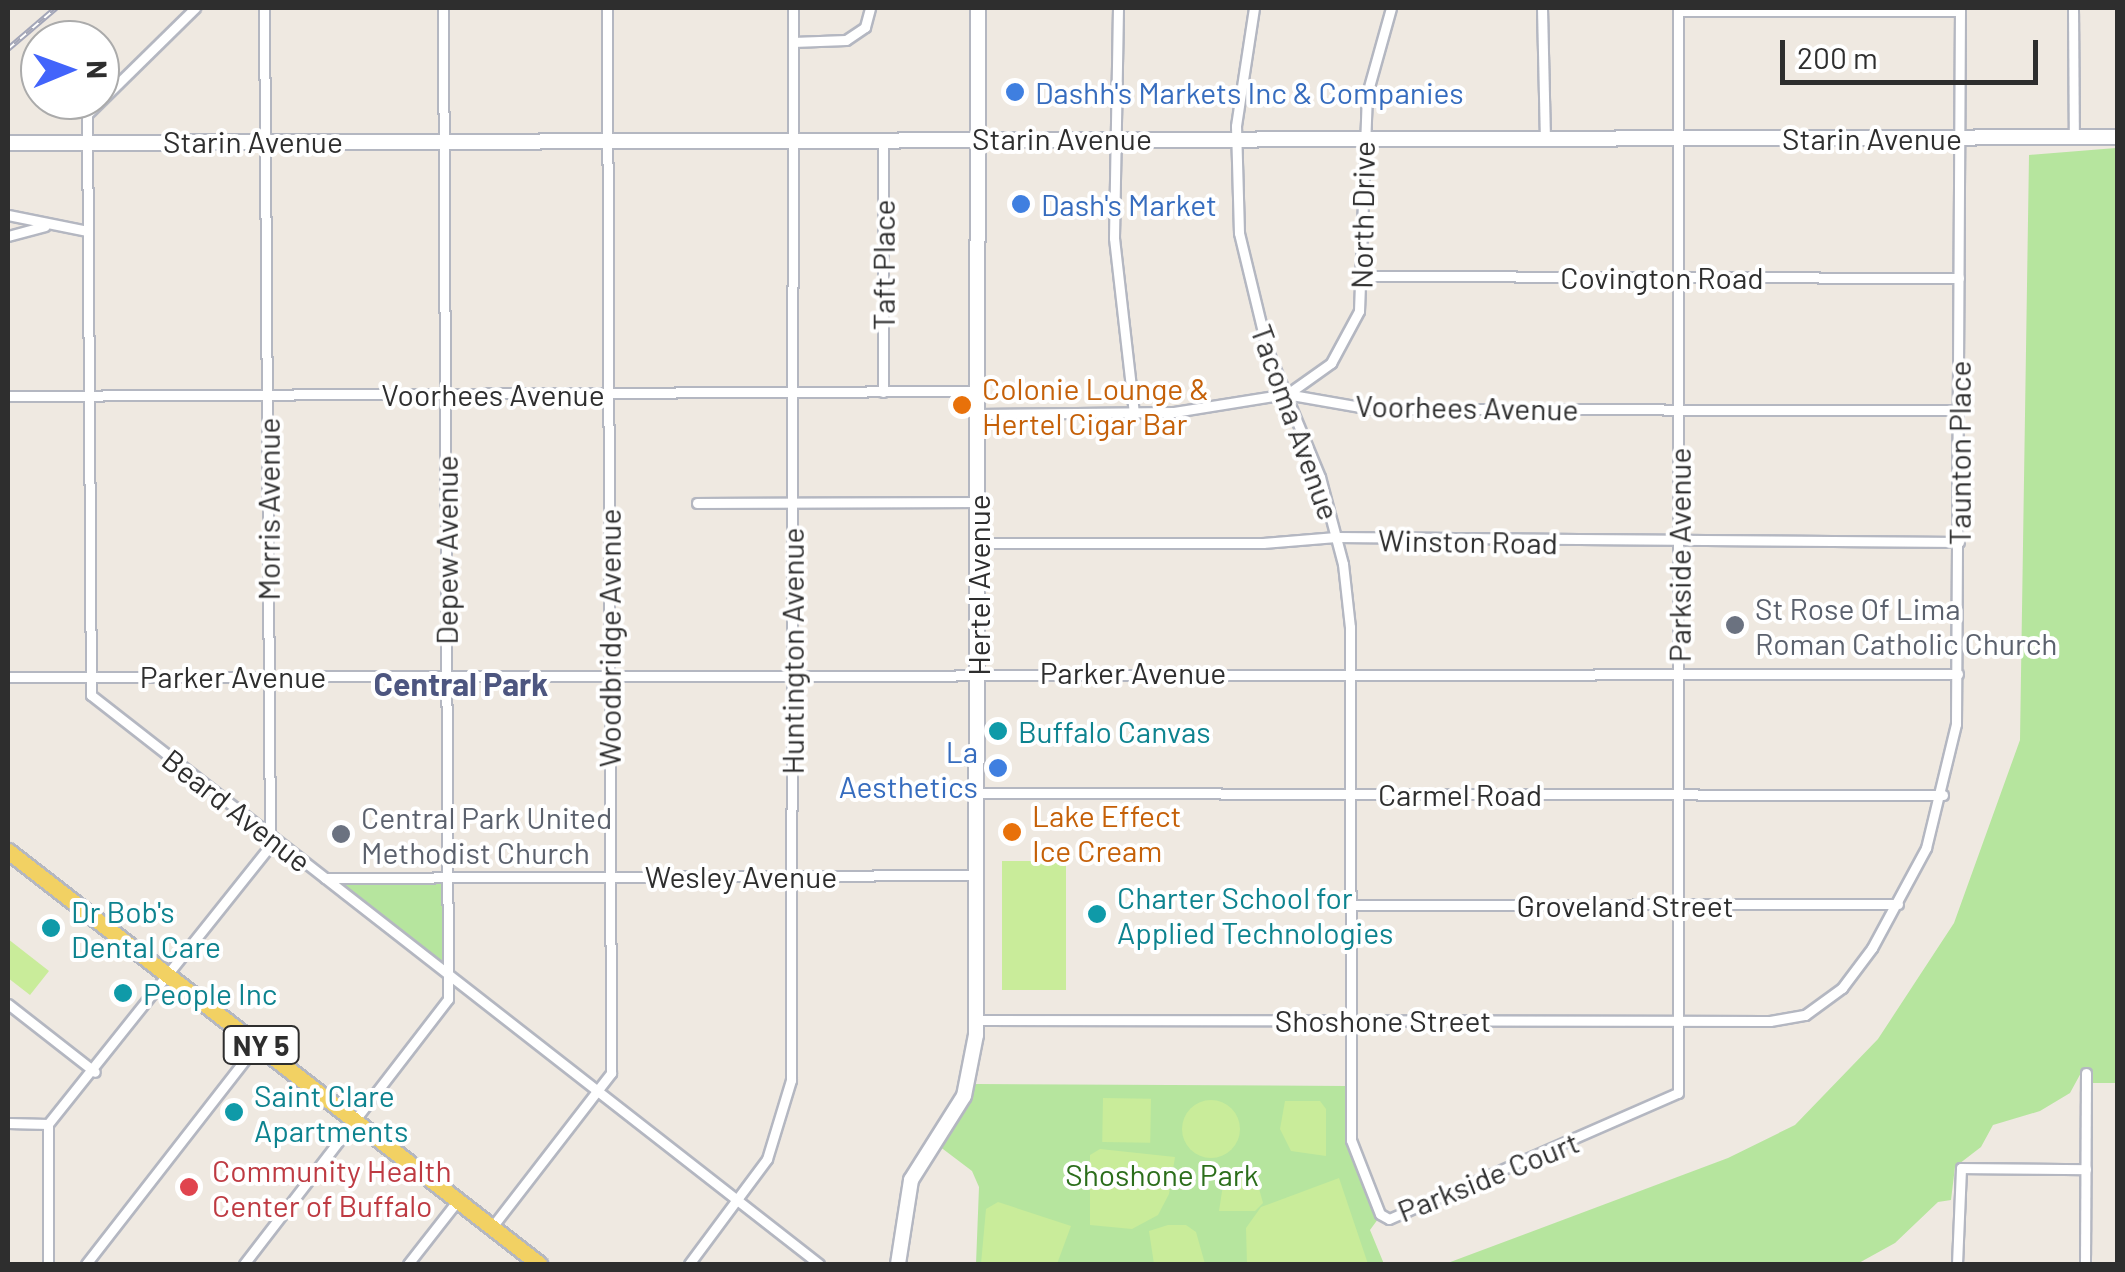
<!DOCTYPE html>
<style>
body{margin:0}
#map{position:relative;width:2125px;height:1272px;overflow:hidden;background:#efe9e1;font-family:Barlow,sans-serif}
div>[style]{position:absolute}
.green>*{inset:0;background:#b6e59e}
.pitch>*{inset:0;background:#c9ec9a;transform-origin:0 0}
.round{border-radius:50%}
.roads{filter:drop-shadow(2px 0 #b4b7c1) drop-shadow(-2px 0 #b4b7c1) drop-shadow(0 2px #b4b7c1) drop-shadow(0 -2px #b4b7c1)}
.street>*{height:9px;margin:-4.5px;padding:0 4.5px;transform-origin:4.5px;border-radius:4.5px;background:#fff}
.secondary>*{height:14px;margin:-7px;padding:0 7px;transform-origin:7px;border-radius:7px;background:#fff}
.primary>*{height:15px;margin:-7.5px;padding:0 7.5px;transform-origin:7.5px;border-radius:7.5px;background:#f2d163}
.rail>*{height:6px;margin-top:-3px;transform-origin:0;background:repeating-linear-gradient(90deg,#fff 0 8px,#a3a6b8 0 16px);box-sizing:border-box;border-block:2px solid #a3a6b8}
.dots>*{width:28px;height:28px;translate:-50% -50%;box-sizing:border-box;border:5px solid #fff;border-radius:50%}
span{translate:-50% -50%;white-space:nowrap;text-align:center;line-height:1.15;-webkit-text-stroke:8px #fff;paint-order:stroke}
.shield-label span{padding:2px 8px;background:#fff;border:2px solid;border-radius:8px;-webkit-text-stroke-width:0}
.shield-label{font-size:28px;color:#2e2e2e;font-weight:700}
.shop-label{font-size:30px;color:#366cbe}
.left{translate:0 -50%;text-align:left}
.right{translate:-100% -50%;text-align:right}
.street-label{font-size:30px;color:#2e2e2e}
.food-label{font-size:30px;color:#c56008}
.worship-label{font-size:30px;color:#5b616d}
.culture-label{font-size:30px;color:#0d838f}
.health-label{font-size:30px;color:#be3a42}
.park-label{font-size:30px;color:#2c6e1b}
.neighbourhood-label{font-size:32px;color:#4d5680;font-weight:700}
.frame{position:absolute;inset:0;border:10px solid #2e2e2e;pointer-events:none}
.north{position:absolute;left:20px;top:20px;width:100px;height:100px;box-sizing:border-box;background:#fff;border:2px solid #ababab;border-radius:50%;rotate:89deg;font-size:28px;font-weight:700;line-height:40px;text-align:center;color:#2e2e2e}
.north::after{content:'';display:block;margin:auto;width:35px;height:45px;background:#4264fb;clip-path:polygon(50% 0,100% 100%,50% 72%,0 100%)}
.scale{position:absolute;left:1780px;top:40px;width:258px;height:45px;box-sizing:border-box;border:5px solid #2e2e2e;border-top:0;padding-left:12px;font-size:30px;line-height:35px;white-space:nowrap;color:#2e2e2e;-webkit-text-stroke:8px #fff;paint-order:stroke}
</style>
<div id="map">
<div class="green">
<div style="clip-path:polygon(2116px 148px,2117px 1083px,2092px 1083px,2092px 1071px,2082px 1071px,2070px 1093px,2040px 1111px,1993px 1125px,1981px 1147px,1955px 1167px,1951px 1200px,1938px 1202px,1895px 1243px,1857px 1264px,1445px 1264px,1728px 1158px,1795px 1125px,1878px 1039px,1954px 923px,2020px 740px,2029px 155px)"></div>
<div style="clip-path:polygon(443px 882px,445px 964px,341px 883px)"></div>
<div style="clip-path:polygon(976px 1084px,1345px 1086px,1345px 1142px,1378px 1219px,1370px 1230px,1384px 1264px,976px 1264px,979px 1187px,972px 1171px,939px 1146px)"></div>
</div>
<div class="pitch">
<div style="left:1002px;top:861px;width:64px;height:129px"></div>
<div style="clip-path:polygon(8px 939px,49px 971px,30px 995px,8px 978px)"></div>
<div style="left:1103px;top:1098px;width:48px;height:44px;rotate:1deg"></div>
<div class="round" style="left:1182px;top:1100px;width:58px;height:58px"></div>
<div style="clip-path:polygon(1285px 1101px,1320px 1101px,1326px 1109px,1326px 1156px,1291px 1151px,1280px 1129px)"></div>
<div style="clip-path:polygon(1100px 1149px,1175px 1157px,1169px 1194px,1158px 1215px,1132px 1229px,1090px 1225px,1090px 1155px)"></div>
<div style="clip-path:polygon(1253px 1167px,1263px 1203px,1255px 1211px,1219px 1211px,1223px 1185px)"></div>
<div style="clip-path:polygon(1339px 1178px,1368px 1264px,1247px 1264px,1246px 1228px,1261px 1207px)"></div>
<div style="clip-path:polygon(998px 1202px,1071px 1226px,1057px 1264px,981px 1264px,986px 1209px)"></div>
<div style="clip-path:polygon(1168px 1225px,1186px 1225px,1196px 1232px,1205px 1264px,1154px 1264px,1149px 1231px)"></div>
</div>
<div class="roads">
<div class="street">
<div style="left:195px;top:8px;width:151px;rotate:135.5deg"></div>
<div style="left:87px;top:114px;width:581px;rotate:89.61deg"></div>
<div style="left:91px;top:695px;width:924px;rotate:38.01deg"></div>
<div style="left:1118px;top:8px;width:230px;rotate:91deg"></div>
<div style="left:1114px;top:238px;width:177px;rotate:83.5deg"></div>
<div style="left:1254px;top:8px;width:119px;rotate:98.7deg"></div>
<div style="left:1236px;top:126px;width:107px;rotate:88.4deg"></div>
<div style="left:1239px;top:233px;width:119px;rotate:76.4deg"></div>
<div style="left:1267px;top:349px;width:139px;rotate:67.5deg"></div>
<div style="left:1320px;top:477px;width:90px;rotate:75.2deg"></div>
<div style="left:1343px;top:564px;width:63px;rotate:83.7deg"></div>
<div style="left:1350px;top:627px;width:513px;rotate:89.89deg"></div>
<div style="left:1351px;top:1140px;width:79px;rotate:68.6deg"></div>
<div style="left:1380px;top:1214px;width:10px;rotate:29deg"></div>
<div style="left:1389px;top:1219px;width:315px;rotate:-23.6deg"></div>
<div style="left:1678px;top:1093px;width:1085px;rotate:-90deg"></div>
<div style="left:1542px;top:8px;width:130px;rotate:88.7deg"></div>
<div style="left:2073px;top:8px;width:129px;rotate:89.6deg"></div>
<div style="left:1678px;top:11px;width:282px"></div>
<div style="left:793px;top:42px;width:53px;rotate:-2.2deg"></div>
<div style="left:846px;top:40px;width:23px;rotate:-34deg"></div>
<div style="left:865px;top:27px;width:20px;rotate:-75deg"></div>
<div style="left:8px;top:215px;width:81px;rotate:11.4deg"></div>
<div style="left:8px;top:236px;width:38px;rotate:-15deg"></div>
<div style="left:1364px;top:276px;width:595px;rotate:0.19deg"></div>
<div style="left:883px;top:392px;width:253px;rotate:-90deg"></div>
<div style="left:1289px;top:393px;width:52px;rotate:-35.5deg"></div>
<div style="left:1331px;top:363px;width:59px;rotate:-61.7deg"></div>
<div style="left:1359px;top:311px;width:217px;rotate:-87.9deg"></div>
<div style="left:1367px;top:94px;width:89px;rotate:-74.4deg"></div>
<div style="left:8px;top:396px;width:970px;rotate:-0.3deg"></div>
<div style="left:978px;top:414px;width:196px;rotate:-0.6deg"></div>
<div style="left:1174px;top:412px;width:113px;rotate:-9.1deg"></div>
<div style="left:1286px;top:394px;width:87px;rotate:9.9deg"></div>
<div style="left:1372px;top:409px;width:587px;rotate:0.1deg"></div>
<div style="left:697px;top:503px;width:281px;rotate:-0.2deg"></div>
<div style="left:978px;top:543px;width:285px"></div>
<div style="left:1263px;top:543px;width:73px;rotate:-4.7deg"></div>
<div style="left:1336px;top:537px;width:623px;rotate:0.46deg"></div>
<div style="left:8px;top:677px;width:1950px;rotate:-0.09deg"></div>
<div style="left:977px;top:793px;width:966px;rotate:0.12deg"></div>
<div style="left:325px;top:878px;width:652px;rotate:-0.26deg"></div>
<div style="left:1351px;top:905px;width:547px;rotate:-0.1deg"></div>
<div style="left:8px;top:1004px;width:110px;rotate:38deg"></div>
<div style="left:976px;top:1020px;width:794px;rotate:0.07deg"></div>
<div style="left:1770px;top:1021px;width:36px;rotate:-10deg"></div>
<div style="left:1805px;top:1015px;width:46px;rotate:-36.1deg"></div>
<div style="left:1842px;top:988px;width:50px;rotate:-53.1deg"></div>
<div style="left:1872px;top:948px;width:114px;rotate:-61.6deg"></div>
<div style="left:1926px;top:848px;width:128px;rotate:-76.4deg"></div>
<div style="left:1956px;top:724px;width:716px;rotate:-89.68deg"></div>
<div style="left:8px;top:1123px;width:40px;rotate:1.4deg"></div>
<div style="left:48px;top:1124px;width:356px;rotate:-51.4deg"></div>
<div style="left:270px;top:846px;width:838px;rotate:-90.41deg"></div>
<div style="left:492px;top:1227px;width:195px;rotate:-52.3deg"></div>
<div style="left:611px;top:1073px;width:1065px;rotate:-90.22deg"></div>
<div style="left:48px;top:1264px;width:140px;rotate:-90deg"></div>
<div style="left:86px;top:1264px;width:280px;rotate:-52.1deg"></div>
<div style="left:244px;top:1264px;width:334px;rotate:-52.4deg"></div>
<div style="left:448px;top:999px;width:991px;rotate:-90.29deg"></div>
<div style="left:408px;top:1264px;width:81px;rotate:-52deg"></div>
<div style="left:689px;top:1264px;width:131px;rotate:-53.4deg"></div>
<div style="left:767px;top:1159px;width:83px;rotate:-73.1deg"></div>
<div style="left:791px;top:1080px;width:1072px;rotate:-89.89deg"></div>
<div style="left:1957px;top:1264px;width:96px;rotate:-87.6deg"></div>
<div style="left:1961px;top:1168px;width:125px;rotate:0.5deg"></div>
<div style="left:2085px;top:1264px;width:191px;rotate:-89.7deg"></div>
</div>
<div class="secondary">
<div style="left:8px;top:143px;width:2110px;rotate:-0.16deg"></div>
<div style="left:898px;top:1264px;width:85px;rotate:-81.2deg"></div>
<div style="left:911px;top:1180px;width:99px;rotate:-57.8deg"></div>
<div style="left:964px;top:1096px;width:62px;rotate:-78.9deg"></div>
<div style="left:976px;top:1035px;width:1027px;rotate:-89.89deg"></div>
</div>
<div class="primary">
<div style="left:8px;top:851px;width:673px;rotate:37.87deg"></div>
</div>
</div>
<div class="rail">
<div style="left:8px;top:49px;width:63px;rotate:-40.5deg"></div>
</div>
<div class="dots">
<div style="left:1015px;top:92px;background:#3f7fe0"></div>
<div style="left:1021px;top:204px;background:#3f7fe0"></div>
<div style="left:962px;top:405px;background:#e8710a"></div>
<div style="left:1735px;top:625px;background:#6b7280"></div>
<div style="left:998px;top:731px;background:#0f9aa8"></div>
<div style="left:998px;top:768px;background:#3f7fe0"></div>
<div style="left:1012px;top:832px;background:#e8710a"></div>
<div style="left:341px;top:834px;background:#6b7280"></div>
<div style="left:1097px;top:914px;background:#0f9aa8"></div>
<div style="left:51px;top:928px;background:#0f9aa8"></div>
<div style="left:123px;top:993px;background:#0f9aa8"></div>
<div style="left:234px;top:1112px;background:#0f9aa8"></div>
<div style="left:189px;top:1187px;background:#e0444e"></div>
</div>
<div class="shield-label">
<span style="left:261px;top:1045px">NY 5</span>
</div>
<div class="shop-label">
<span class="left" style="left:1035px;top:92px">Dashh's Markets Inc &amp; Companies</span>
<span class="left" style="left:1041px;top:204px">Dash's Market</span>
<span class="right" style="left:978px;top:768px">La<br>Aesthetics</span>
</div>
<div class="street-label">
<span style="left:1062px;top:138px">Starin Avenue</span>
<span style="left:1872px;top:138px">Starin Avenue</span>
<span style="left:253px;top:141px">Starin Avenue</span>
<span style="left:1362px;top:215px;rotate:-89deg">North Drive</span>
<span style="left:883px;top:265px;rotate:-90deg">Taft Place</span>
<span style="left:1662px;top:277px">Covington Road</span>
<span style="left:493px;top:394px">Voorhees Avenue</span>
<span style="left:1467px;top:407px;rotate:1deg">Voorhees Avenue</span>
<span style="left:1296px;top:422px;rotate:70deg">Tacoma Avenue</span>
<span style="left:1959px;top:453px;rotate:-90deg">Taunton Place</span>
<span style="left:268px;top:509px;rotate:-90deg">Morris Avenue</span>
<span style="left:1468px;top:541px;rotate:1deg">Winston Road</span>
<span style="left:446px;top:550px;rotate:-90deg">Depew Avenue</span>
<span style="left:1679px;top:555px;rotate:-90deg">Parkside Avenue</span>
<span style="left:978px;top:585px;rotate:-90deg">Hertel Avenue</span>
<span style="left:609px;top:638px;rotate:-90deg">Woodbridge Avenue</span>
<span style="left:792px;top:651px;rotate:-90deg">Huntington Avenue</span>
<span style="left:1133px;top:672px">Parker Avenue</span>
<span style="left:233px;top:676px">Parker Avenue</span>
<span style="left:1460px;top:794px">Carmel Road</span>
<span style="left:237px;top:810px;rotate:38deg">Beard Avenue</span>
<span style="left:741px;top:876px">Wesley Avenue</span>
<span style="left:1625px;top:905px">Groveland Street</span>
<span style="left:1383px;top:1020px">Shoshone Street</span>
<span style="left:1488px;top:1176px;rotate:-22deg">Parkside Court</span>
</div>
<div class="food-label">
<span class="left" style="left:982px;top:405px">Colonie Lounge &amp;<br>Hertel Cigar Bar</span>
<span class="left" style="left:1032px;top:832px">Lake Effect<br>Ice Cream</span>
</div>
<div class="worship-label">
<span class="left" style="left:1755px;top:625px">St Rose Of Lima<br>Roman Catholic Church</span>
<span class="left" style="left:361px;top:834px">Central Park United<br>Methodist Church</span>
</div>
<div class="culture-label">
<span class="left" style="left:1018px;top:731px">Buffalo Canvas</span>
<span class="left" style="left:1117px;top:914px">Charter School for<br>Applied Technologies</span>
<span class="left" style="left:71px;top:928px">Dr Bob's<br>Dental Care</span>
<span class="left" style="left:143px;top:993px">People Inc</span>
<span class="left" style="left:254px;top:1112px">Saint Clare<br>Apartments</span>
</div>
<div class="health-label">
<span class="left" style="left:212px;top:1187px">Community Health<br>Center of Buffalo</span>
</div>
<div class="park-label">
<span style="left:1162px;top:1174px">Shoshone Park</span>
</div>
<div class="neighbourhood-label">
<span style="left:461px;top:683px">Central Park</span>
</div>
<div class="frame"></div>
<div class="north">N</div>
<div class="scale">200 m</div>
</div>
